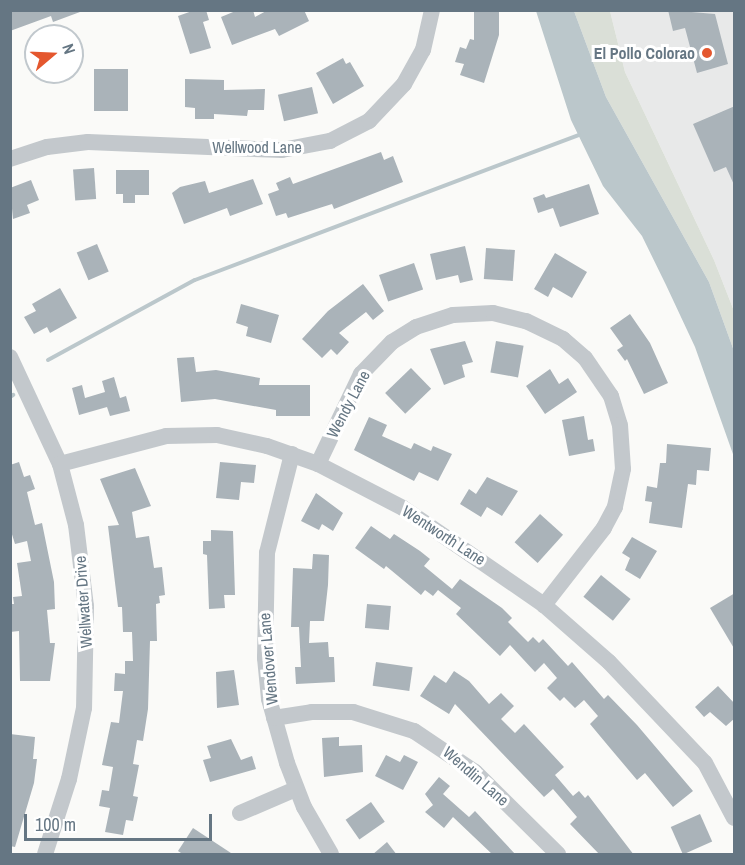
<!DOCTYPE html>
<style>
body{margin:0}
#map{position:relative;width:745px;height:865px;overflow:hidden;background:#fafaf8;font-family:"Archivo Narrow",sans-serif}
div>[style]{position:absolute}
.built>*{inset:0;background:#e8e9e9}
.green>*{inset:0;background:#dadfd7}
.water>*{inset:0;background:#bbc7cb}
.stream>*{height:4px;margin:-2px;padding:0 2px;transform-origin:2px;border-radius:2px;background:#bbc7cb}
.building>*{inset:0;background:#aab3b9;transform-origin:0 0}
.minor>*{height:16px;margin:-8px;padding:0 8px;transform-origin:8px;border-radius:8px;background:#c3c8cc}
.dots>*{width:16px;height:16px;translate:-50% -50%;box-sizing:border-box;border:3px solid #fff;border-radius:50%}
span{translate:-50% -50%;white-space:nowrap;text-align:center;line-height:1.15;-webkit-text-stroke:6px #fff;paint-order:stroke}
.poi-label{font-size:16px;color:#657683;font-weight:700}
.right{translate:-100% -50%;text-align:right}
.street-label{font-size:16px;color:#657683}
.frame{position:absolute;inset:0;border:12px solid #657683;pointer-events:none}
.north{position:absolute;left:24px;top:24px;width:60px;height:60px;box-sizing:border-box;background:#fff;border:2px solid #c1c8cd;border-radius:50%;rotate:71deg;font-size:16px;font-weight:700;line-height:24px;text-align:center;color:#657683}
.north::after{content:'';display:block;margin:auto;width:21px;height:27px;background:#e4572e;clip-path:polygon(50% 0,100% 100%,50% 72%,0 100%)}
.scale{position:absolute;left:24px;top:814px;width:188px;height:27px;box-sizing:border-box;border:3px solid #657683;border-top:0;padding-left:8px;font-size:18px;line-height:21px;white-space:nowrap;color:#657683;-webkit-text-stroke:4px #fff;paint-order:stroke}
</style>
<div id="map">
<div class="built">
<div style="clip-path:polygon(610px 11px,734px 11px,734px 311px,714px 260px,625px 72px)"></div>
</div>
<div class="green">
<div style="clip-path:polygon(574px 11px,610px 11px,625px 72px,714px 260px,734px 311px,734px 351px,709px 282px,606px 97px)"></div>
</div>
<div class="water">
<div style="clip-path:polygon(536px 11px,574px 11px,606px 97px,709px 282px,734px 351px,734px 457px,695px 347px,666px 285px,642px 236px,603px 186px,571px 120px)"></div>
</div>
<div class="stream">
<div style="left:48px;top:360px;width:167px;rotate:-28.6deg"></div>
<div style="left:195px;top:280px;width:410px;rotate:-20.7deg"></div>
<div style="left:10px;top:397px;width:4px;rotate:-34deg"></div>
</div>
<div class="building">
<div style="clip-path:polygon(10px 10px,80px 10px,80px 12px,53px 22px,51px 16px,10px 31px)"></div>
<div style="clip-path:polygon(195px 10px,206px 10px,209px 20px,203px 22px,211px 48px,190px 54px,178px 16px)"></div>
<div style="clip-path:polygon(238px 10px,253px 10px,255px 17px,268px 10px,304px 10px,309px 21px,279px 36px,275px 29px,232px 45px,221px 17px)"></div>
<div style="clip-path:polygon(474px 10px,499px 10px,499px 35px,484px 83px,460px 75px,464px 64px,455px 62px,460px 47px,466px 49px,470px 39px,474px 40px)"></div>
<div style="clip-path:polygon(668px 10px,715px 14px,728px 64px,697px 73px,685px 28px,673px 31px)"></div>
<div style="clip-path:polygon(343px 58px,346px 64px,350px 62px,364px 86px,333px 104px,316px 73px)"></div>
<div style="left:94px;top:69px;width:34px;height:42px"></div>
<div style="clip-path:polygon(185px 79px,224px 80px,224px 90px,265px 89px,264px 110px,248px 110px,247px 116px,214px 114px,214px 119px,195px 119px,195px 108px,185px 107px)"></div>
<div style="left:312px;top:87px;width:27px;height:35px;rotate:77deg"></div>
<div style="clip-path:polygon(735px 106px,735px 187px,726px 167px,714px 172px,693px 124px)"></div>
<div style="clip-path:polygon(381px 152px,384px 160px,393px 156px,403px 182px,334px 209px,332px 204px,288px 218px,286px 213px,276px 216px,268px 194px,279px 190px,276px 183px,290px 177px,293px 184px)"></div>
<div style="left:94px;top:168px;width:31px;height:21px;rotate:86deg"></div>
<div style="clip-path:polygon(116px 170px,149px 170px,149px 195px,135px 195px,135px 203px,123px 203px,123px 194px,116px 194px)"></div>
<div style="clip-path:polygon(253px 179px,263px 204px,230px 216px,227px 208px,184px 224px,172px 193px,180px 187px,205px 181px,209px 193px)"></div>
<div style="clip-path:polygon(31px 180px,39px 200px,27px 205px,30px 213px,13px 219px,10px 188px)"></div>
<div style="clip-path:polygon(589px 184px,599px 214px,560px 227px,553px 208px,538px 213px,533px 198px,544px 194px,546px 198px)"></div>
<div style="left:97px;top:244px;width:30px;height:22px;rotate:67deg"></div>
<div style="clip-path:polygon(465px 246px,473px 280px,460px 283px,458px 275px,436px 280px,430px 254px)"></div>
<div style="left:486px;top:248px;width:29px;height:31px;rotate:4deg"></div>
<div style="clip-path:polygon(555px 253px,587px 272px,572px 298px,553px 287px,548px 297px,534px 289px)"></div>
<div style="left:414px;top:263px;width:28px;height:37px;rotate:71deg"></div>
<div style="clip-path:polygon(363px 284px,384px 311px,373px 320px,366px 312px,339px 333px,349px 342px,337px 355px,331px 349px,322px 358px,302px 339px,328px 311px)"></div>
<div style="clip-path:polygon(60px 288px,77px 318px,50px 333px,47px 327px,34px 334px,24px 317px,36px 311px,32px 304px)"></div>
<div style="clip-path:polygon(241px 304px,279px 315px,271px 343px,246px 336px,248px 327px,236px 323px)"></div>
<div style="clip-path:polygon(630px 314px,650px 343px,668px 383px,644px 394px,627px 359px,625px 361px,617px 350px,623px 346px,610px 328px)"></div>
<div style="clip-path:polygon(465px 341px,473px 362px,462px 365px,465px 377px,444px 385px,430px 349px)"></div>
<div style="left:496px;top:341px;width:28px;height:32px;rotate:10deg"></div>
<div style="clip-path:polygon(194px 357px,196px 372px,216px 370px,260px 378px,259px 385px,310px 385px,310px 416px,276px 416px,276px 410px,215px 399px,181px 402px,177px 358px)"></div>
<div style="left:411px;top:368px;width:29px;height:36px;rotate:46deg"></div>
<div style="clip-path:polygon(550px 369px,559px 384px,568px 378px,577px 392px,545px 414px,526px 386px)"></div>
<div style="clip-path:polygon(114px 377px,120px 398px,126px 396px,130px 411px,110px 416px,107px 407px,79px 415px,72px 388px,82px 385px,85px 398px,105px 392px,102px 381px)"></div>
<div style="clip-path:polygon(584px 416px,588px 440px,593px 439px,595px 451px,569px 456px,562px 420px)"></div>
<div style="clip-path:polygon(369px 417px,387px 425px,382px 436px,411px 449px,414px 443px,431px 451px,433px 446px,452px 454px,438px 481px,419px 472px,414px 481px,354px 450px)"></div>
<div style="clip-path:polygon(667px 444px,711px 448px,709px 471px,697px 470px,696px 485px,688px 484px,682px 528px,649px 523px,652px 502px,645px 501px,647px 486px,657px 488px,660px 463px,666px 463px)"></div>
<div style="clip-path:polygon(19px 462px,24px 477px,30px 475px,35px 489px,27px 492px,35px 525px,42px 523px,54px 582px,55px 609px,47px 610px,50px 643px,55px 643px,50px 681px,20px 681px,19px 631px,10px 632px,10px 604px,14px 604px,13px 597px,22px 596px,17px 563px,31px 561px,27px 541px,15px 544px,10px 528px,10px 465px)"></div>
<div style="clip-path:polygon(220px 462px,256px 465px,254px 483px,241px 482px,239px 500px,216px 498px)"></div>
<div style="clip-path:polygon(135px 468px,151px 506px,132px 512px,136px 538px,149px 536px,154px 568px,162px 567px,165px 595px,159px 596px,160px 603px,156px 604px,157px 641px,150px 641px,148px 709px,143px 741px,137px 740px,133px 764px,139px 765px,133px 796px,138px 797px,133px 821px,126px 820px,123px 835px,105px 832px,110px 808px,99px 806px,102px 790px,109px 791px,113px 767px,102px 765px,111px 722px,119px 723px,123px 691px,114px 691px,115px 673px,125px 674px,125px 661px,133px 661px,132px 632px,123px 632px,122px 607px,118px 607px,108px 526px,119px 525px,100px 479px)"></div>
<div style="clip-path:polygon(487px 477px,518px 491px,502px 516px,487px 507px,481px 517px,460px 504px,469px 489px,476px 494px)"></div>
<div style="clip-path:polygon(316px 493px,343px 513px,333px 531px,322px 524px,319px 530px,301px 521px)"></div>
<div style="left:540px;top:514px;width:31px;height:38px;rotate:42deg"></div>
<div style="clip-path:polygon(371px 526px,390px 539px,394px 534px,420px 551px,430px 559px,424px 566px,452px 589px,460px 579px,502px 608px,512px 618px,508px 622px,528px 642px,533px 637px,539px 643px,543px 639px,568px 666px,572px 662px,604px 699px,608px 695px,637px 725px,693px 791px,673px 807px,645px 773px,637px 780px,610px 748px,590px 724px,598px 716px,584px 700px,575px 708px,564px 697px,560px 701px,547px 688px,557px 678px,544px 663px,535px 672px,510px 645px,500px 656px,456px 614px,461px 608px,438px 590px,433px 596px,425px 590px,421px 595px,386px 566px,384px 569px,355px 548px)"></div>
<div style="clip-path:polygon(211px 530px,233px 531px,235px 595px,224px 595px,225px 608px,209px 609px,207px 555px,203px 554px,203px 541px,211px 541px)"></div>
<div style="clip-path:polygon(632px 537px,657px 551px,640px 579px,625px 570px,630px 558px,622px 553px)"></div>
<div style="clip-path:polygon(313px 554px,329px 555px,328px 585px,324px 621px,310px 621px,309px 643px,328px 642px,329px 657px,334px 657px,335px 682px,296px 684px,295px 667px,301px 667px,299px 627px,291px 627px,293px 568px,312px 569px)"></div>
<div style="left:601px;top:575px;width:38px;height:28px;rotate:39deg"></div>
<div style="clip-path:polygon(735px 593px,735px 650px,710px 608px)"></div>
<div style="left:367px;top:604px;width:24px;height:24px;rotate:5deg"></div>
<div style="left:376px;top:662px;width:37px;height:24px;rotate:8deg"></div>
<div style="clip-path:polygon(234px 670px,239px 705px,217px 708px,216px 672px)"></div>
<div style="clip-path:polygon(454px 671px,469px 681px,489px 704px,501px 693px,514px 706px,501px 719px,515px 733px,524px 724px,564px 767px,555px 775px,573px 796px,579px 791px,585px 798px,588px 795px,634px 855px,600px 855px,570px 824px,577px 817px,553px 789px,544px 797px,455px 704px,449px 714px,420px 696px,434px 675px,446px 683px)"></div>
<div style="clip-path:polygon(718px 686px,735px 704px,735px 718px,726px 726px,710px 712px,704px 717px,695px 707px)"></div>
<div style="clip-path:polygon(10px 734px,35px 737px,33px 759px,37px 759px,34px 783px,15px 847px,10px 846px)"></div>
<div style="clip-path:polygon(339px 737px,339px 746px,362px 745px,363px 772px,324px 777px,322px 738px)"></div>
<div style="clip-path:polygon(231px 739px,241px 760px,252px 756px,256px 769px,210px 782px,203px 760px,211px 758px,207px 746px)"></div>
<div style="clip-path:polygon(386px 755px,400px 762px,404px 755px,418px 762px,403px 790px,375px 776px)"></div>
<div style="clip-path:polygon(439px 777px,450px 786px,443px 794px,469px 817px,475px 811px,516px 855px,493px 855px,453px 817px,444px 828px,425px 812px,433px 805px,425px 794px)"></div>
<div style="left:371px;top:802px;width:24px;height:31px;rotate:55deg"></div>
<div style="left:700px;top:814px;width:30px;height:32px;rotate:66deg"></div>
<div style="clip-path:polygon(193px 828px,234px 855px,184px 855px,178px 851px)"></div>
<div style="clip-path:polygon(387px 842px,397px 855px,372px 855px)"></div>
</div>
<div class="minor">
<div style="left:10px;top:159px;width:39px;rotate:-18deg"></div>
<div style="left:47px;top:147px;width:41px;rotate:-7deg"></div>
<div style="left:88px;top:142px;width:194px;rotate:2.4deg"></div>
<div style="left:282px;top:150px;width:49px;rotate:-10.6deg"></div>
<div style="left:330px;top:141px;width:44px;rotate:-27.1deg"></div>
<div style="left:369px;top:121px;width:51px;rotate:-46.6deg"></div>
<div style="left:404px;top:84px;width:39px;rotate:-61deg"></div>
<div style="left:423px;top:50px;width:41px;rotate:-77.3deg"></div>
<div style="left:10px;top:357px;width:118px;rotate:65deg"></div>
<div style="left:60px;top:464px;width:63px;rotate:75.3deg"></div>
<div style="left:76px;top:525px;width:82px;rotate:83deg"></div>
<div style="left:86px;top:606px;width:102px;rotate:91.1deg"></div>
<div style="left:84px;top:708px;width:73px;rotate:101.9deg"></div>
<div style="left:69px;top:779px;width:79px;rotate:107.7deg"></div>
<div style="left:292px;top:454px;width:102px;rotate:104.2deg"></div>
<div style="left:267px;top:553px;width:105px;rotate:91.1deg"></div>
<div style="left:265px;top:658px;width:41px;rotate:84.4deg"></div>
<div style="left:269px;top:699px;width:66px;rotate:74.3deg"></div>
<div style="left:287px;top:763px;width:47px;rotate:68.9deg"></div>
<div style="left:304px;top:807px;width:54px;rotate:60.1deg"></div>
<div style="left:60px;top:464px;width:110px;rotate:-14.8deg"></div>
<div style="left:166px;top:436px;width:51px;rotate:-1.1deg"></div>
<div style="left:217px;top:435px;width:51px;rotate:12.4deg"></div>
<div style="left:267px;top:446px;width:54px;rotate:19.4deg"></div>
<div style="left:318px;top:464px;width:96px;rotate:27.4deg"></div>
<div style="left:403px;top:508px;width:171px;rotate:34.5deg"></div>
<div style="left:544px;top:605px;width:86px;rotate:41.2deg"></div>
<div style="left:609px;top:662px;width:139px;rotate:46.5deg"></div>
<div style="left:705px;top:763px;width:62px;rotate:62.2deg"></div>
<div style="left:318px;top:464px;width:100px;rotate:-64.5deg"></div>
<div style="left:361px;top:374px;width:45px;rotate:-45.9deg"></div>
<div style="left:392px;top:342px;width:28px;rotate:-32deg"></div>
<div style="left:416px;top:327px;width:39px;rotate:-18deg"></div>
<div style="left:453px;top:315px;width:40px;rotate:-2.9deg"></div>
<div style="left:493px;top:313px;width:34px;rotate:14deg"></div>
<div style="left:526px;top:321px;width:41px;rotate:25.9deg"></div>
<div style="left:563px;top:339px;width:29px;rotate:41deg"></div>
<div style="left:585px;top:358px;width:46px;rotate:55.6deg"></div>
<div style="left:611px;top:396px;width:30px;rotate:73deg"></div>
<div style="left:620px;top:425px;width:44px;rotate:86.1deg"></div>
<div style="left:623px;top:469px;width:39px;rotate:102deg"></div>
<div style="left:615px;top:507px;width:24px;rotate:118deg"></div>
<div style="left:604px;top:528px;width:98px;rotate:127.9deg"></div>
<div style="left:274px;top:718px;width:38px;rotate:-9deg"></div>
<div style="left:312px;top:712px;width:41px"></div>
<div style="left:353px;top:712px;width:64px;rotate:17.3deg"></div>
<div style="left:414px;top:731px;width:73px;rotate:33.9deg"></div>
<div style="left:475px;top:772px;width:117px;rotate:44.7deg"></div>
<div style="left:240px;top:813px;width:61px;rotate:-23.2deg"></div>
</div>
<div class="dots">
<div style="left:707px;top:53px;background:#e4572e"></div>
</div>
<div class="poi-label">
<span class="right" style="left:695px;top:53px">El Pollo Colorao</span>
</div>
<div class="street-label">
<span style="left:257px;top:147px">Wellwood Lane</span>
<span style="left:348px;top:404px;rotate:-62deg">Wendy Lane</span>
<span style="left:444px;top:535px;rotate:33deg">Wentworth Lane</span>
<span style="left:83px;top:602px;rotate:-94deg">Wellwater Drive</span>
<span style="left:268px;top:659px;rotate:-95deg">Wendover Lane</span>
<span style="left:476px;top:776px;rotate:41deg">Wendlin Lane</span>
</div>
<div class="frame"></div>
<div class="north">N</div>
<div class="scale">100 m</div>
</div>
